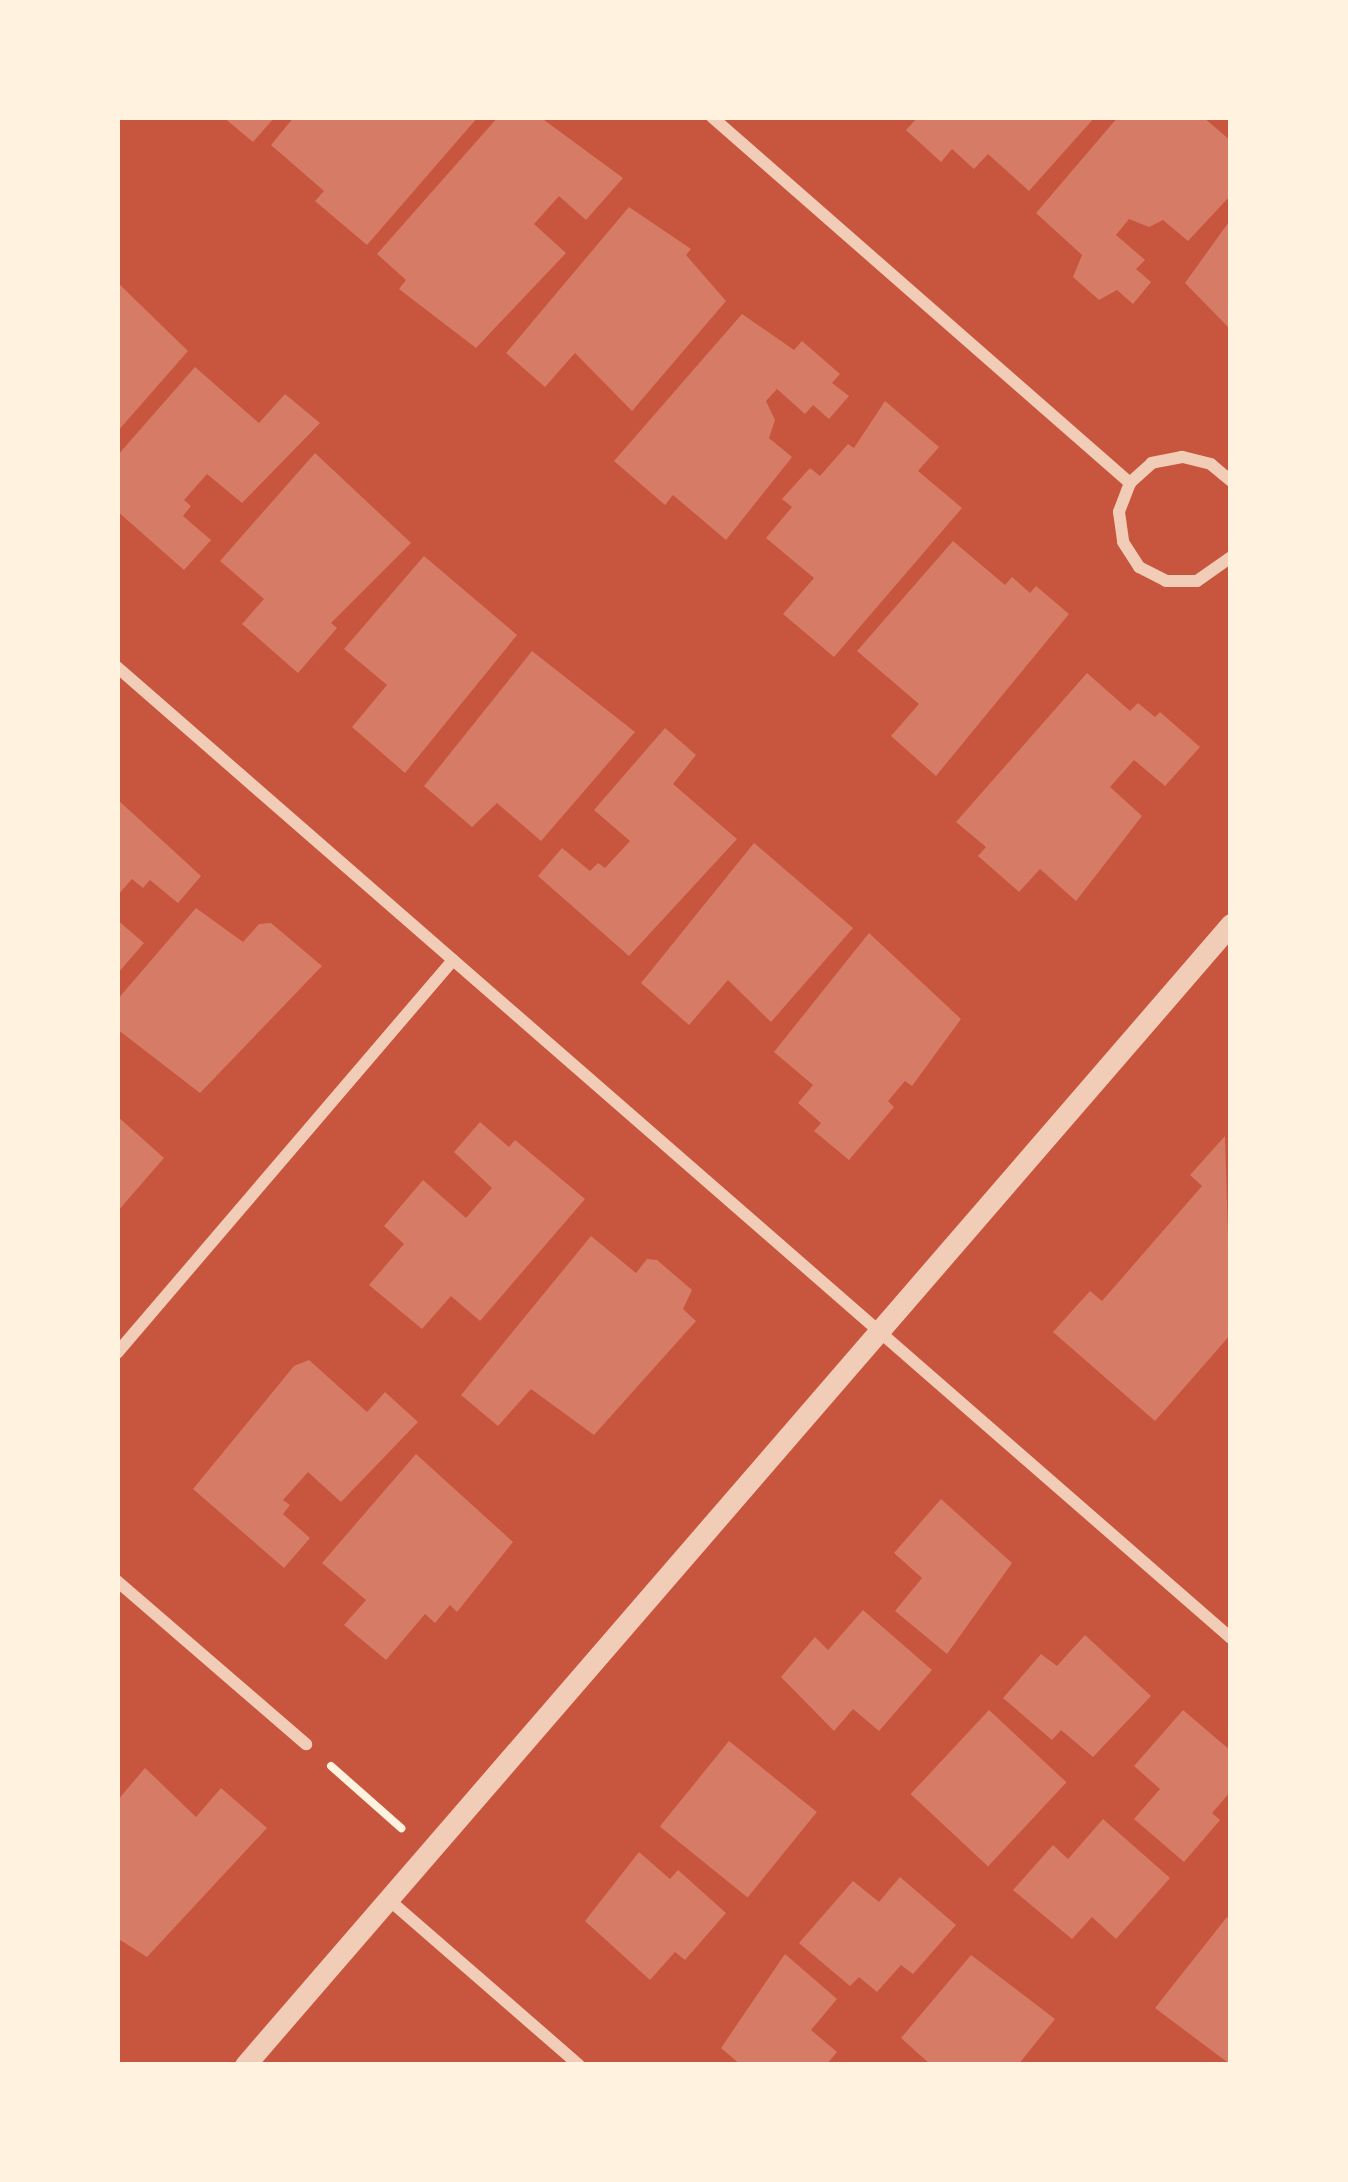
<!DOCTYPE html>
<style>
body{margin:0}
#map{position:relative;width:1348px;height:2182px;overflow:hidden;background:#c8553d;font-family:Montserrat,sans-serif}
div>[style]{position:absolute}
.building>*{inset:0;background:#d67c66;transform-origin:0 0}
.path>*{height:8px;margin:-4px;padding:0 4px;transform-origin:4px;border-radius:4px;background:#fff3e0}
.minor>*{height:12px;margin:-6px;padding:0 6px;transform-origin:6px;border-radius:6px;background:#f1ccb7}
.tertiary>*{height:21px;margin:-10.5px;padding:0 10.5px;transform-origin:10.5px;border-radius:10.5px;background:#f1ccb7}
span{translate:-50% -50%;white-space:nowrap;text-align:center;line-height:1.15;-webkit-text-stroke:10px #fff3e0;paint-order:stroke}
.frame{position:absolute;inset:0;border:120px solid #fff3e0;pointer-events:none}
</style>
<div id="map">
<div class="building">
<div style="clip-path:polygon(223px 117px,275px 117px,253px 142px)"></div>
<div style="clip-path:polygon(294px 117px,478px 117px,367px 245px,315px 201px,324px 191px,271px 145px)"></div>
<div style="clip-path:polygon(498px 117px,540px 117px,623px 178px,586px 220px,559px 196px,534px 224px,566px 253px,476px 348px,399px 289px,406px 280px,377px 254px)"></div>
<div style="clip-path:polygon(918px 117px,1095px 117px,1029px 191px,988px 154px,974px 169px,952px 149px,941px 162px,906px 130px)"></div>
<div style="clip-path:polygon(1118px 117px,1203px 117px,1231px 141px,1231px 195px,1188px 241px,1163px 220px,1149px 227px,1129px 219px,1116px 235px,1145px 260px,1136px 269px,1151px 282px,1133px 304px,1117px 290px,1099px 300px,1073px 277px,1082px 255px,1036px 213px)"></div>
<div style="clip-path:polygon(629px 207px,691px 249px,686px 255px,726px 301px,632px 411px,575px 353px,545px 387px,506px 353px)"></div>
<div style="clip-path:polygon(1231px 219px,1231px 330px,1185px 283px)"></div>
<div style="clip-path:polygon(117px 282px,188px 351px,117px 432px)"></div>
<div style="clip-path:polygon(742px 314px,794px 350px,802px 341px,840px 374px,832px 383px,849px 396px,829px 419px,813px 405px,805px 414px,777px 389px,766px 401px,775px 420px,769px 438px,792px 457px,726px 540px,673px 495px,665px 505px,614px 461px)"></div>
<div style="clip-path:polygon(195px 367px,259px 423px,285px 394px,320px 423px,242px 503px,207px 474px,184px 500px,191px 506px,183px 516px,211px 540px,184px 570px,117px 511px,117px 456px)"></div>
<div style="clip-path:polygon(885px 401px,939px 447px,918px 471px,962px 508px,834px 657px,783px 614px,814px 578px,766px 538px,792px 507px,782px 499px,810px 468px,820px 476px,848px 444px,854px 448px)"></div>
<div style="clip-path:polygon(315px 453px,411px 543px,331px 623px,337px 628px,298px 673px,242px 624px,264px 599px,220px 561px)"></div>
<div style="clip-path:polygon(953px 541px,1005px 585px,1012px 577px,1030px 593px,1036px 586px,1069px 614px,936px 776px,891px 736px,919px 704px,857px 651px)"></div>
<div style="clip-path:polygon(424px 556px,517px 635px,405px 773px,352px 727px,387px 685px,344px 649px)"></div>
<div style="clip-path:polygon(532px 651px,635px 732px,541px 841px,497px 803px,472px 827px,424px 786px)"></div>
<div style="clip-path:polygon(1087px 673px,1130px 711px,1138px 703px,1155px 717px,1160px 712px,1200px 747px,1165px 786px,1134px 760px,1110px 787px,1142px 816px,1076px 901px,1040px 869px,1019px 892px,978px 856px,986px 847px,956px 822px)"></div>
<div style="clip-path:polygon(665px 728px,696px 755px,673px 784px,737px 839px,629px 956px,538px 876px,562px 848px,590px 871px,598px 863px,605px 868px,630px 841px,594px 810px)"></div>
<div style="clip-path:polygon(117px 799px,201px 876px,178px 903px,150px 880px,143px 888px,132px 879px,117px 896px)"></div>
<div style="clip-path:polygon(754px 843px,853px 928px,771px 1022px,728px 980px,689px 1025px,641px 983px)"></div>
<div style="clip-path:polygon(196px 908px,243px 942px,259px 924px,271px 923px,322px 966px,200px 1093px,117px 1029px,117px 1000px)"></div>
<div style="clip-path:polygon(117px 920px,144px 943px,117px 974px)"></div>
<div style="clip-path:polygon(869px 933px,961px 1019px,912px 1086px,905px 1081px,888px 1101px,894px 1107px,849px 1160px,814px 1131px,821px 1123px,798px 1103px,813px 1085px,774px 1052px)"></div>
<div style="clip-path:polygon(117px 1116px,164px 1158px,117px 1212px)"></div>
<div style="clip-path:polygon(480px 1122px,509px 1147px,515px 1140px,585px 1199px,480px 1321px,451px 1296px,422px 1329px,369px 1285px,404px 1244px,384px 1226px,423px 1180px,466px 1218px,492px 1188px,454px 1152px)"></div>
<div style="clip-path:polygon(1225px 1136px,1231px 1334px,1155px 1421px,1053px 1332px,1090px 1291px,1102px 1301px,1202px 1186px,1190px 1175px)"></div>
<div style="clip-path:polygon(591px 1236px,636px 1273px,647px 1259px,657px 1260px,692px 1290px,683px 1309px,696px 1321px,594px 1435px,531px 1389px,498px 1426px,461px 1395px)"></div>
<div style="clip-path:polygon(309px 1360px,367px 1412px,385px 1392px,418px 1422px,341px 1502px,308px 1472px,283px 1500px,290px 1505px,283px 1514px,310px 1538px,284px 1568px,193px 1489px,294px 1366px)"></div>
<div style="clip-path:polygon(416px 1454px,513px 1542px,457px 1612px,450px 1605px,435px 1623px,425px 1614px,386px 1660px,344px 1625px,366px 1600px,322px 1563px)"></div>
<div style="clip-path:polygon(941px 1499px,1012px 1563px,947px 1654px,895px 1611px,922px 1578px,894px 1553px)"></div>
<div style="clip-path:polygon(863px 1610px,932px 1670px,879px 1731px,853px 1709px,834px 1731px,781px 1677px,815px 1637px,828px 1650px)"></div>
<div style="clip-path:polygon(1085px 1635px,1151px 1696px,1093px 1757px,1061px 1730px,1052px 1740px,1003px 1698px,1041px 1654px,1057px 1666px)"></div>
<div style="left:989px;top:1710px;width:106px;height:115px;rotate:43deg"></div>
<div style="clip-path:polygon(1183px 1710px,1231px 1751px,1231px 1791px,1212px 1813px,1220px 1820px,1184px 1862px,1134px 1819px,1160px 1789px,1134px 1766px)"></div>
<div style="left:729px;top:1741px;width:113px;height:110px;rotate:39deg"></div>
<div style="clip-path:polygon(145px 1768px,196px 1817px,221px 1788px,267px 1828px,147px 1957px,117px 1938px,117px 1801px)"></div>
<div style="clip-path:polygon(1103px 1819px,1170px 1878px,1116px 1939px,1092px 1917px,1072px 1939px,1013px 1890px,1053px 1845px,1068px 1859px)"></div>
<div style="clip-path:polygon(639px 1852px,670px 1879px,678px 1870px,726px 1913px,685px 1960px,675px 1952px,650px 1980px,585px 1921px)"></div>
<div style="clip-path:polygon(900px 1877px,956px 1925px,913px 1974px,901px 1965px,877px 1992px,859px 1977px,850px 1986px,799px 1943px,853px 1881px,879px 1902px)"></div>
<div style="clip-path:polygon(1227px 1917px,1231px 1920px,1231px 2065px,1155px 2008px)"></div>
<div style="clip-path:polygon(785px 1954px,837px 1999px,811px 2030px,837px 2052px,826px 2065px,741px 2065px,721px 2048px)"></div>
<div style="clip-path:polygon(971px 1955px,1055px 2019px,1018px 2065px,931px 2065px,901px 2038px)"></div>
</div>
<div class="path">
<div style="left:331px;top:1766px;width:94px;rotate:41.5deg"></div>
</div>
<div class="minor">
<div style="left:712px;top:117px;width:556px;rotate:41.21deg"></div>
<div style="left:1231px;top:481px;width:26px;rotate:-140deg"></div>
<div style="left:1211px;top:464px;width:30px;rotate:-166deg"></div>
<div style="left:1182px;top:457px;width:31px;rotate:169deg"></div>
<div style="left:1152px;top:463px;width:30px;rotate:138deg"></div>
<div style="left:1130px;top:483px;width:31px;rotate:111deg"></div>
<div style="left:1119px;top:512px;width:30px;rotate:82deg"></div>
<div style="left:1123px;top:542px;width:30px;rotate:57deg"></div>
<div style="left:1139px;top:567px;width:30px;rotate:27deg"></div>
<div style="left:1166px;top:581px;width:31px"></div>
<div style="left:1197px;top:581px;width:42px;rotate:-35.2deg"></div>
<div style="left:117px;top:667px;width:1478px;rotate:41.08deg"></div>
<div style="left:117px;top:1353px;width:517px;rotate:-49.47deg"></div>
<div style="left:117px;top:1581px;width:250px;rotate:40.8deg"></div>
<div style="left:388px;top:1899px;width:253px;rotate:41deg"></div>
</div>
<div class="tertiary">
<div style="left:245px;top:2065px;width:1508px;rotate:-49.17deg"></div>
</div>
<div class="frame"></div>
</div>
